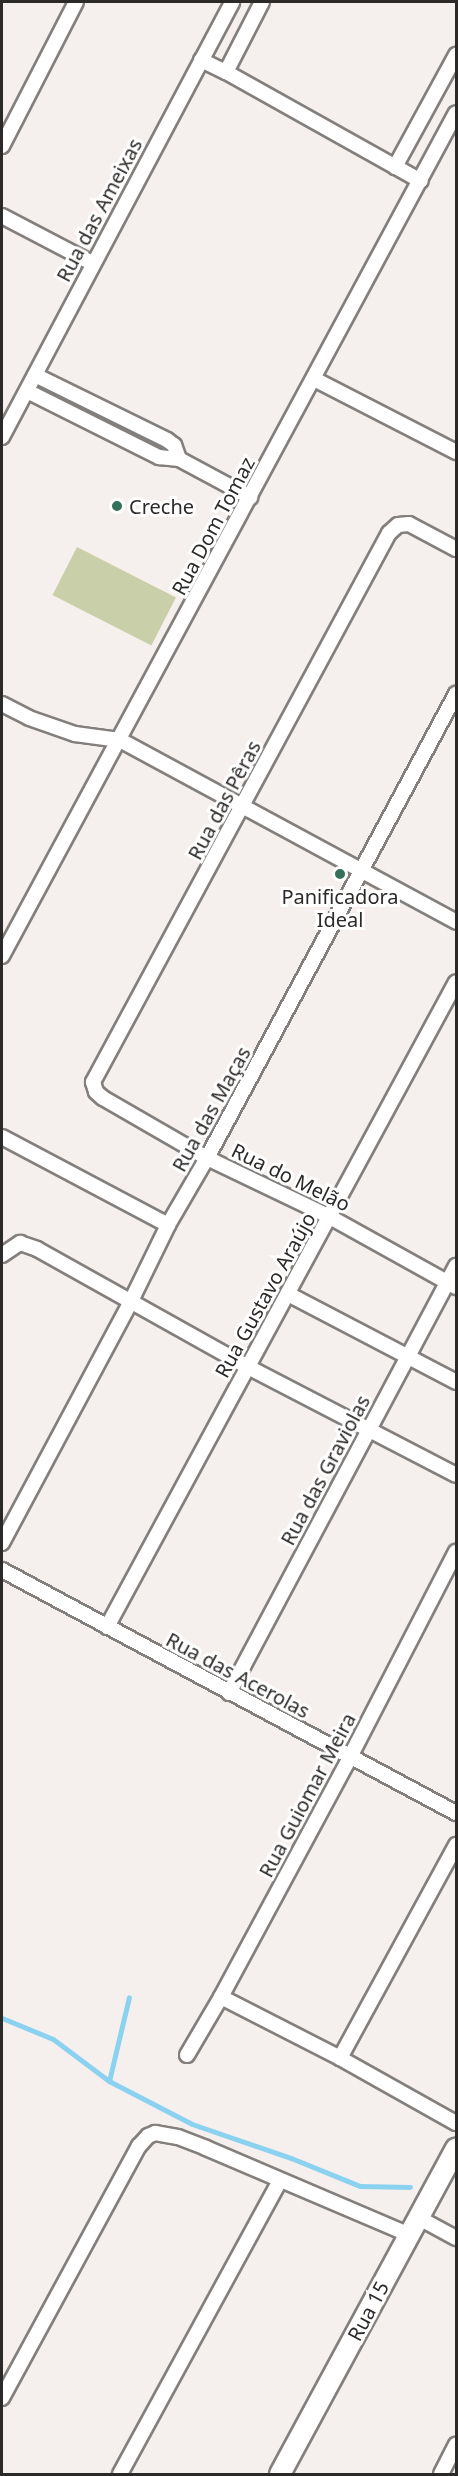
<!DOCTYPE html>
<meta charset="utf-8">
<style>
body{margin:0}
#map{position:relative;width:458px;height:2476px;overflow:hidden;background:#f5f0ed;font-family:"Noto Sans",sans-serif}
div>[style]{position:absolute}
.green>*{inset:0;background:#c9cfa8;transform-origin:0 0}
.stream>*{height:5px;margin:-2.5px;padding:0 2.5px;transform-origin:2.5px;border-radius:2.5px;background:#8bd2f0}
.roads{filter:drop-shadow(2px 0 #837f7c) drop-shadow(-2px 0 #837f7c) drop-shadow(0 2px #837f7c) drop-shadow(0 -2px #837f7c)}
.minor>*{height:14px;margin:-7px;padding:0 7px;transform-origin:7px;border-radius:7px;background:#fff}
.secondary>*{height:20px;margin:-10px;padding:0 10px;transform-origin:10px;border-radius:10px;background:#fff}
.dots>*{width:16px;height:16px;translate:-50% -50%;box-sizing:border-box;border:3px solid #fff;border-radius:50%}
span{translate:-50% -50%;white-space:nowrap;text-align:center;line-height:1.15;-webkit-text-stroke:6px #fff;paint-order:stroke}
.street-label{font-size:20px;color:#2c2a29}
.poi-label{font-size:20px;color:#2c2a29}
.left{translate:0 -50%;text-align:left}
.frame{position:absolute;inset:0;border:3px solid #2c2a29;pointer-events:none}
</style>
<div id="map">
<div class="green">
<div style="left:77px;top:547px;width:111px;height:54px;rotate:27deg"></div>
</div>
<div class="stream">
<div style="left:2px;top:2018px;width:55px;rotate:22.4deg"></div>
<div style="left:53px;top:2039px;width:70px;rotate:36.9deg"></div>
<div style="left:109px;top:2081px;width:93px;rotate:27.4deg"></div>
<div style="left:192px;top:2124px;width:105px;rotate:19deg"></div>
<div style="left:291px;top:2158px;width:74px;rotate:22.1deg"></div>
<div style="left:360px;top:2186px;width:50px;rotate:1.1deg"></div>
<div style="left:109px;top:2081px;width:86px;rotate:-76.6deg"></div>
</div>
<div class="roads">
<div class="minor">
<div style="left:201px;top:60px;width:28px;rotate:26deg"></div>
<div style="left:226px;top:72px;width:223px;rotate:29.2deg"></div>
<div style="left:226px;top:72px;width:79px;rotate:-62.8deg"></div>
<div style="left:2px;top:146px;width:162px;rotate:-62.8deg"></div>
<div style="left:395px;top:167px;width:128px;rotate:-61.4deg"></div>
<div style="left:2px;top:216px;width:102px;rotate:27.6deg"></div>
<div style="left:35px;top:375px;width:147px;rotate:26.2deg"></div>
<div style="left:167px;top:440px;width:9px;rotate:36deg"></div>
<div style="left:174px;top:445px;width:15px;rotate:70deg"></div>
<div style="left:314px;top:379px;width:160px;rotate:27.2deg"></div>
<div style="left:27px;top:391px;width:148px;rotate:26.6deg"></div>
<div style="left:159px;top:457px;width:20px;rotate:6deg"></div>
<div style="left:179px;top:459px;width:81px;rotate:28.2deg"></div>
<div style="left:2px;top:437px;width:492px;rotate:-62.1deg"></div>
<div style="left:456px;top:549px;width:53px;rotate:-152deg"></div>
<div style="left:409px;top:524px;width:11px;rotate:175deg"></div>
<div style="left:398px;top:525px;width:12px;rotate:138deg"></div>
<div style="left:389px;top:533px;width:624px;rotate:118.33deg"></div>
<div style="left:93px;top:1082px;width:10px;rotate:73deg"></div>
<div style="left:96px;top:1092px;width:9px;rotate:41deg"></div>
<div style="left:103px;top:1098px;width:120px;rotate:30deg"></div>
<div style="left:207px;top:1158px;width:136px;rotate:25.6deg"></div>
<div style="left:330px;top:1217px;width:144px;rotate:29.1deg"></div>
<div style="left:2px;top:704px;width:30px;rotate:27deg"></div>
<div style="left:29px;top:718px;width:49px;rotate:19.2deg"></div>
<div style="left:75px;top:734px;width:45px;rotate:7.6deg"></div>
<div style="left:120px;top:740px;width:382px;rotate:28.4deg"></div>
<div style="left:2px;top:956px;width:957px;rotate:-61.7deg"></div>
<div style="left:2px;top:1137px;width:188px;rotate:27.9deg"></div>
<div style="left:2px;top:1255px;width:22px;rotate:-34deg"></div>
<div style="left:20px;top:1243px;width:18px;rotate:19deg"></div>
<div style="left:37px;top:1249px;width:242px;rotate:29.2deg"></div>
<div style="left:248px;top:1367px;width:234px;rotate:27.4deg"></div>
<div style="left:288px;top:1294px;width:190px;rotate:27.6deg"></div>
<div style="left:2px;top:1543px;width:274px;rotate:-61.9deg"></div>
<div style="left:131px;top:1301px;width:85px;rotate:-64deg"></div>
<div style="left:168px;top:1225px;width:78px;rotate:-59.8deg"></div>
<div style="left:207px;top:1158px;width:527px;rotate:-61.78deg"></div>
<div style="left:2px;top:1570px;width:515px;rotate:28.16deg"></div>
<div style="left:107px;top:1627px;width:733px;rotate:-61.58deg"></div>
<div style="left:229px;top:1693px;width:484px;rotate:-62deg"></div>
<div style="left:221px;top:1997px;width:134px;rotate:27.1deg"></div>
<div style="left:340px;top:2058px;width:133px;rotate:29.3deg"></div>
<div style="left:187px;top:2055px;width:67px;rotate:-59.6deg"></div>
<div style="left:221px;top:1997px;width:272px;rotate:-61.7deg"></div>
<div style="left:350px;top:1757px;width:231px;rotate:-62.7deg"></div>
<div style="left:340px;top:2058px;width:243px;rotate:-61.4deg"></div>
<div style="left:419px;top:2218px;width:42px;rotate:28.4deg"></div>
<div style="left:2px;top:2398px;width:287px;rotate:-61.5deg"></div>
<div style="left:139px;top:2146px;width:13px;rotate:-48deg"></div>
<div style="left:148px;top:2136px;width:8px;rotate:-23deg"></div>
<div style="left:155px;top:2133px;width:23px;rotate:10deg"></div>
<div style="left:178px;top:2137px;width:30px;rotate:21deg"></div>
<div style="left:206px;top:2148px;width:222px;rotate:23.1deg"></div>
<div style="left:120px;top:2474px;width:334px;rotate:-61.4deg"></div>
<div style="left:441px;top:2474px;width:33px;rotate:-63deg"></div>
</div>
<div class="secondary">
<div style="left:280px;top:2474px;width:370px;rotate:-61.6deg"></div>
</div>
</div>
<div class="dots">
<div style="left:117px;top:506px;background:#34705a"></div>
<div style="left:340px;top:874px;background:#34705a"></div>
</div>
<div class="street-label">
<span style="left:99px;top:210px;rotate:-62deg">Rua das Ameixas</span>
<span style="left:213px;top:526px;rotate:-62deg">Rua Dom Tomaz</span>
<span style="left:224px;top:800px;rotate:-62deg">Rua das Pêras</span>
<span style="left:211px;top:1109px;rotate:-61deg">Rua das Maças</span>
<span style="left:291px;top:1177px;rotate:26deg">Rua do Melão</span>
<span style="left:265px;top:1295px;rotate:-61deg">Rua Gustavo Araújo</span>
<span style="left:325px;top:1470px;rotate:-62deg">Rua das Graviolas</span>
<span style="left:238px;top:1675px;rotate:28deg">Rua das Acerolas</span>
<span style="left:307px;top:1795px;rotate:-62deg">Rua Guiomar Meira</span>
<span style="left:368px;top:2311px;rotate:-62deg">Rua 15</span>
</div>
<div class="poi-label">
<span class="left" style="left:129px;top:506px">Creche</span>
<span style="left:340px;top:908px">Panificadora<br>Ideal</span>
</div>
<div class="frame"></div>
</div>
